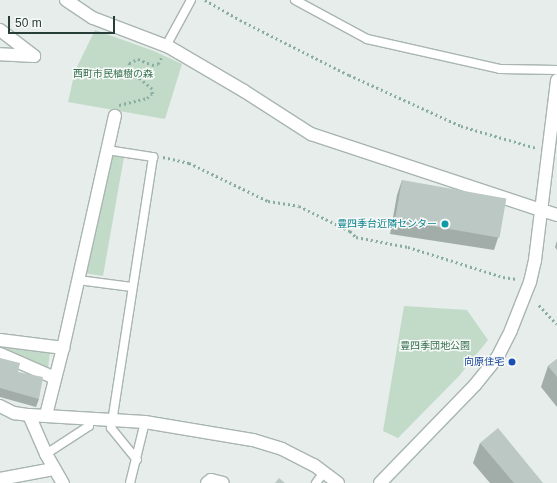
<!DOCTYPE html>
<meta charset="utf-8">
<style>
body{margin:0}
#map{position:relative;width:557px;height:483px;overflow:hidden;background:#e6edea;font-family:Arial,"Noto Sans JP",sans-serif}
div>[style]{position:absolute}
.green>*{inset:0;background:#c2dbc9}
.path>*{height:2.5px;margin-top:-1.25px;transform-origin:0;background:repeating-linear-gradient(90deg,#8aada2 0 2px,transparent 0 5px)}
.roads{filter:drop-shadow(1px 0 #a9b5b1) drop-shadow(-1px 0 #a9b5b1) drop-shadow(0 1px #a9b5b1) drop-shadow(0 -1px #a9b5b1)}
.lane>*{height:8px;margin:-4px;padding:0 4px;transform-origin:4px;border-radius:4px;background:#fff}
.street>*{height:12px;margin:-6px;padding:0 6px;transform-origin:6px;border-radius:6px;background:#fff}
.secondary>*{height:12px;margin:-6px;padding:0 6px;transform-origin:6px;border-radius:6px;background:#fff}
.wall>*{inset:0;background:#a2aca8}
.building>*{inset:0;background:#bcc8c3;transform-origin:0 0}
.dots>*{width:11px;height:11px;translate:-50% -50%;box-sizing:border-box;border:2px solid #f7faf8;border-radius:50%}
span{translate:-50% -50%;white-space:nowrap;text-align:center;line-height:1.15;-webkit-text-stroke:3px #f7faf8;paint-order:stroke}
.park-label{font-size:10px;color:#36704d}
.culture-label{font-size:10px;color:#0d838f}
.right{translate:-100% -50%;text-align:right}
.transit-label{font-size:10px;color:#164399}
.scale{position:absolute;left:8px;top:16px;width:107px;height:18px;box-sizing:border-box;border:2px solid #273d38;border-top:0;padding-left:5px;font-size:12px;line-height:14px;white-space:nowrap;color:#273d38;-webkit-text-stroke:3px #f7faf8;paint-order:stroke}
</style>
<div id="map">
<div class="green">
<div style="clip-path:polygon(95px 30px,154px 51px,182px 64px,165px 119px,68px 102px,75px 71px)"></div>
<div style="clip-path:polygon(110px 155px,124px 157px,103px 276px,84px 273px)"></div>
<div style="clip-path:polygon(404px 306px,467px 310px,488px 340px,459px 376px,398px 438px,383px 431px)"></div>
<div style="clip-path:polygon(0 346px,50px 352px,48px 368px,0 349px)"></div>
</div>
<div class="path">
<div style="left:205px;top:0;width:40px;rotate:29.7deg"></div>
<div style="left:240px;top:20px;width:122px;rotate:26.8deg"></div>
<div style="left:349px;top:75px;width:123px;rotate:24.5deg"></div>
<div style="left:461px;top:126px;width:78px;rotate:16.3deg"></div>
<div style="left:119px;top:105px;width:29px;rotate:-14deg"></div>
<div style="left:147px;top:98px;width:6px;rotate:-39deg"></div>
<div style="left:152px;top:94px;width:5px;rotate:-90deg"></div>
<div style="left:152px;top:89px;width:30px;rotate:-140deg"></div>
<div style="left:129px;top:70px;width:7px;rotate:-90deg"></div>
<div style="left:129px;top:63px;width:10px;rotate:-24deg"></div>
<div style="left:138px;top:59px;width:15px;rotate:23deg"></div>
<div style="left:152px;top:65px;width:6px;rotate:-9deg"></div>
<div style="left:158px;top:64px;width:7px;rotate:-63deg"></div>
<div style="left:163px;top:157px;width:27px;rotate:13deg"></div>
<div style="left:189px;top:163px;width:88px;rotate:25.7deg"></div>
<div style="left:268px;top:201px;width:31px;rotate:9deg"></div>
<div style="left:299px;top:206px;width:57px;rotate:26.1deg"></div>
<div style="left:350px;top:231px;width:8px;rotate:45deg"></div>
<div style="left:356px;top:237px;width:53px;rotate:10.9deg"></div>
<div style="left:408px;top:247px;width:100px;rotate:17.5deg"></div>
<div style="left:503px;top:277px;width:14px;rotate:8deg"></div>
<div style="left:539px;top:305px;width:26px;rotate:47deg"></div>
</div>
<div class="roads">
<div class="lane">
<div style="left:295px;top:0;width:82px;rotate:28.4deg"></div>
<div style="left:367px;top:39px;width:136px;rotate:12.7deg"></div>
<div style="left:500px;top:69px;width:57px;rotate:1deg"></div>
<div style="left:166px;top:46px;width:52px;rotate:-61.5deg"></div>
<div style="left:107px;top:150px;width:47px;rotate:8.7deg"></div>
<div style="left:153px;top:157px;width:274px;rotate:98.8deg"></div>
<div style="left:111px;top:428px;width:41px;rotate:50.9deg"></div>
<div style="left:78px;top:280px;width:54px;rotate:7.4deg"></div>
<div style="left:46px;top:454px;width:51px;rotate:-33.1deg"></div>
<div style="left:89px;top:426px;width:8px;rotate:-97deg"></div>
<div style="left:130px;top:483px;width:63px;rotate:-76.2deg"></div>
<div style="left:316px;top:483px;width:14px;rotate:-54deg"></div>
</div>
<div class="street">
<div style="left:66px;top:0;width:32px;rotate:34deg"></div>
<div style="left:93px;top:18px;width:81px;rotate:20.9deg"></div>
<div style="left:169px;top:47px;width:87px;rotate:30.4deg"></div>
<div style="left:244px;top:91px;width:80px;rotate:32.7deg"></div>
<div style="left:311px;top:134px;width:242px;rotate:18.3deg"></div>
<div style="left:0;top:30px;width:43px;rotate:37.4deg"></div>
<div style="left:34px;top:56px;width:34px;rotate:-177deg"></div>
<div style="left:0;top:340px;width:64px;rotate:7.2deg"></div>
<div style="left:0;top:354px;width:60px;rotate:23.6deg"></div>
<div style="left:0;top:406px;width:16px;rotate:27deg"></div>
<div style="left:14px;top:413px;width:15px;rotate:8deg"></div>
<div style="left:29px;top:415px;width:116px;rotate:3.5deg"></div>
<div style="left:145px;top:422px;width:109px;rotate:9.5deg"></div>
<div style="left:253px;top:440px;width:30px;rotate:17deg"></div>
<div style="left:282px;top:449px;width:36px;rotate:27deg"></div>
<div style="left:314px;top:465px;width:30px;rotate:37deg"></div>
<div style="left:29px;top:415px;width:43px;rotate:66.4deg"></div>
<div style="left:46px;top:454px;width:34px;rotate:60deg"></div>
<div style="left:46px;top:415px;width:69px;rotate:-75.8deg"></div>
<div style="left:63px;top:348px;width:238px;rotate:-77.4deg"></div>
<div style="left:0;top:479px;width:49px;rotate:-10.6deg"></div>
<div style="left:48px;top:470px;width:6px;rotate:-31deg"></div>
<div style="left:207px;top:483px;width:5px;rotate:-37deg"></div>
<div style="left:211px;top:480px;width:12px;rotate:14deg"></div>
</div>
<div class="secondary">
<div style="left:541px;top:210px;width:17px;rotate:17deg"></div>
<div style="left:380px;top:483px;width:136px;rotate:-45.9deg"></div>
<div style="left:475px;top:385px;width:35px;rotate:-51deg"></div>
<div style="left:497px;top:358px;width:31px;rotate:-63deg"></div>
<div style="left:511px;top:330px;width:52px;rotate:-68.4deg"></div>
<div style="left:530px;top:282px;width:23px;rotate:-77deg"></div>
<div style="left:535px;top:260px;width:181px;rotate:-83deg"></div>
</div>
</div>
<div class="wall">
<div style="clip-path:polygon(402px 180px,499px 235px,494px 250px,390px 234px,397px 195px)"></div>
<div style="clip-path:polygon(557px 241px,557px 250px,555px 247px)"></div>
<div style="clip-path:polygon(0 358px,39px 399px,36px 407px,0 397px)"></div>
<div style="clip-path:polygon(557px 359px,557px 407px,541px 387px,548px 366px)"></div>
<div style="clip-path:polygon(480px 443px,543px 483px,490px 483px,473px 463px)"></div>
</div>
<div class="building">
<div style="left:402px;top:180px;width:106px;height:40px;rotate:10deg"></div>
<div style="clip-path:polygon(0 358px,20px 363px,18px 372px,43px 377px,39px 399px,0 388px)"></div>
<div style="clip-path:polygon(557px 359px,557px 377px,548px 366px)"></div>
<div style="clip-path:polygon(498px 428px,543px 483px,514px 483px,480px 443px)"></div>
<div style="clip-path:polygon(279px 478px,285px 483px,275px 483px)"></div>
</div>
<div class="dots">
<div style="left:445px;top:224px;background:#0f9aa8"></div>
<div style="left:512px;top:362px;background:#1a4fb4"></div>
</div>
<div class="park-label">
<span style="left:113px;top:74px">西町市民植樹の森</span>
<span style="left:435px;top:346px">豊四季団地公園</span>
</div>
<div class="culture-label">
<span class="right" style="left:437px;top:224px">豊四季台近隣センター</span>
</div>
<div class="transit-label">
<span class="right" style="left:504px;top:362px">向原住宅</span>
</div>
<div class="scale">50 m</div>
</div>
